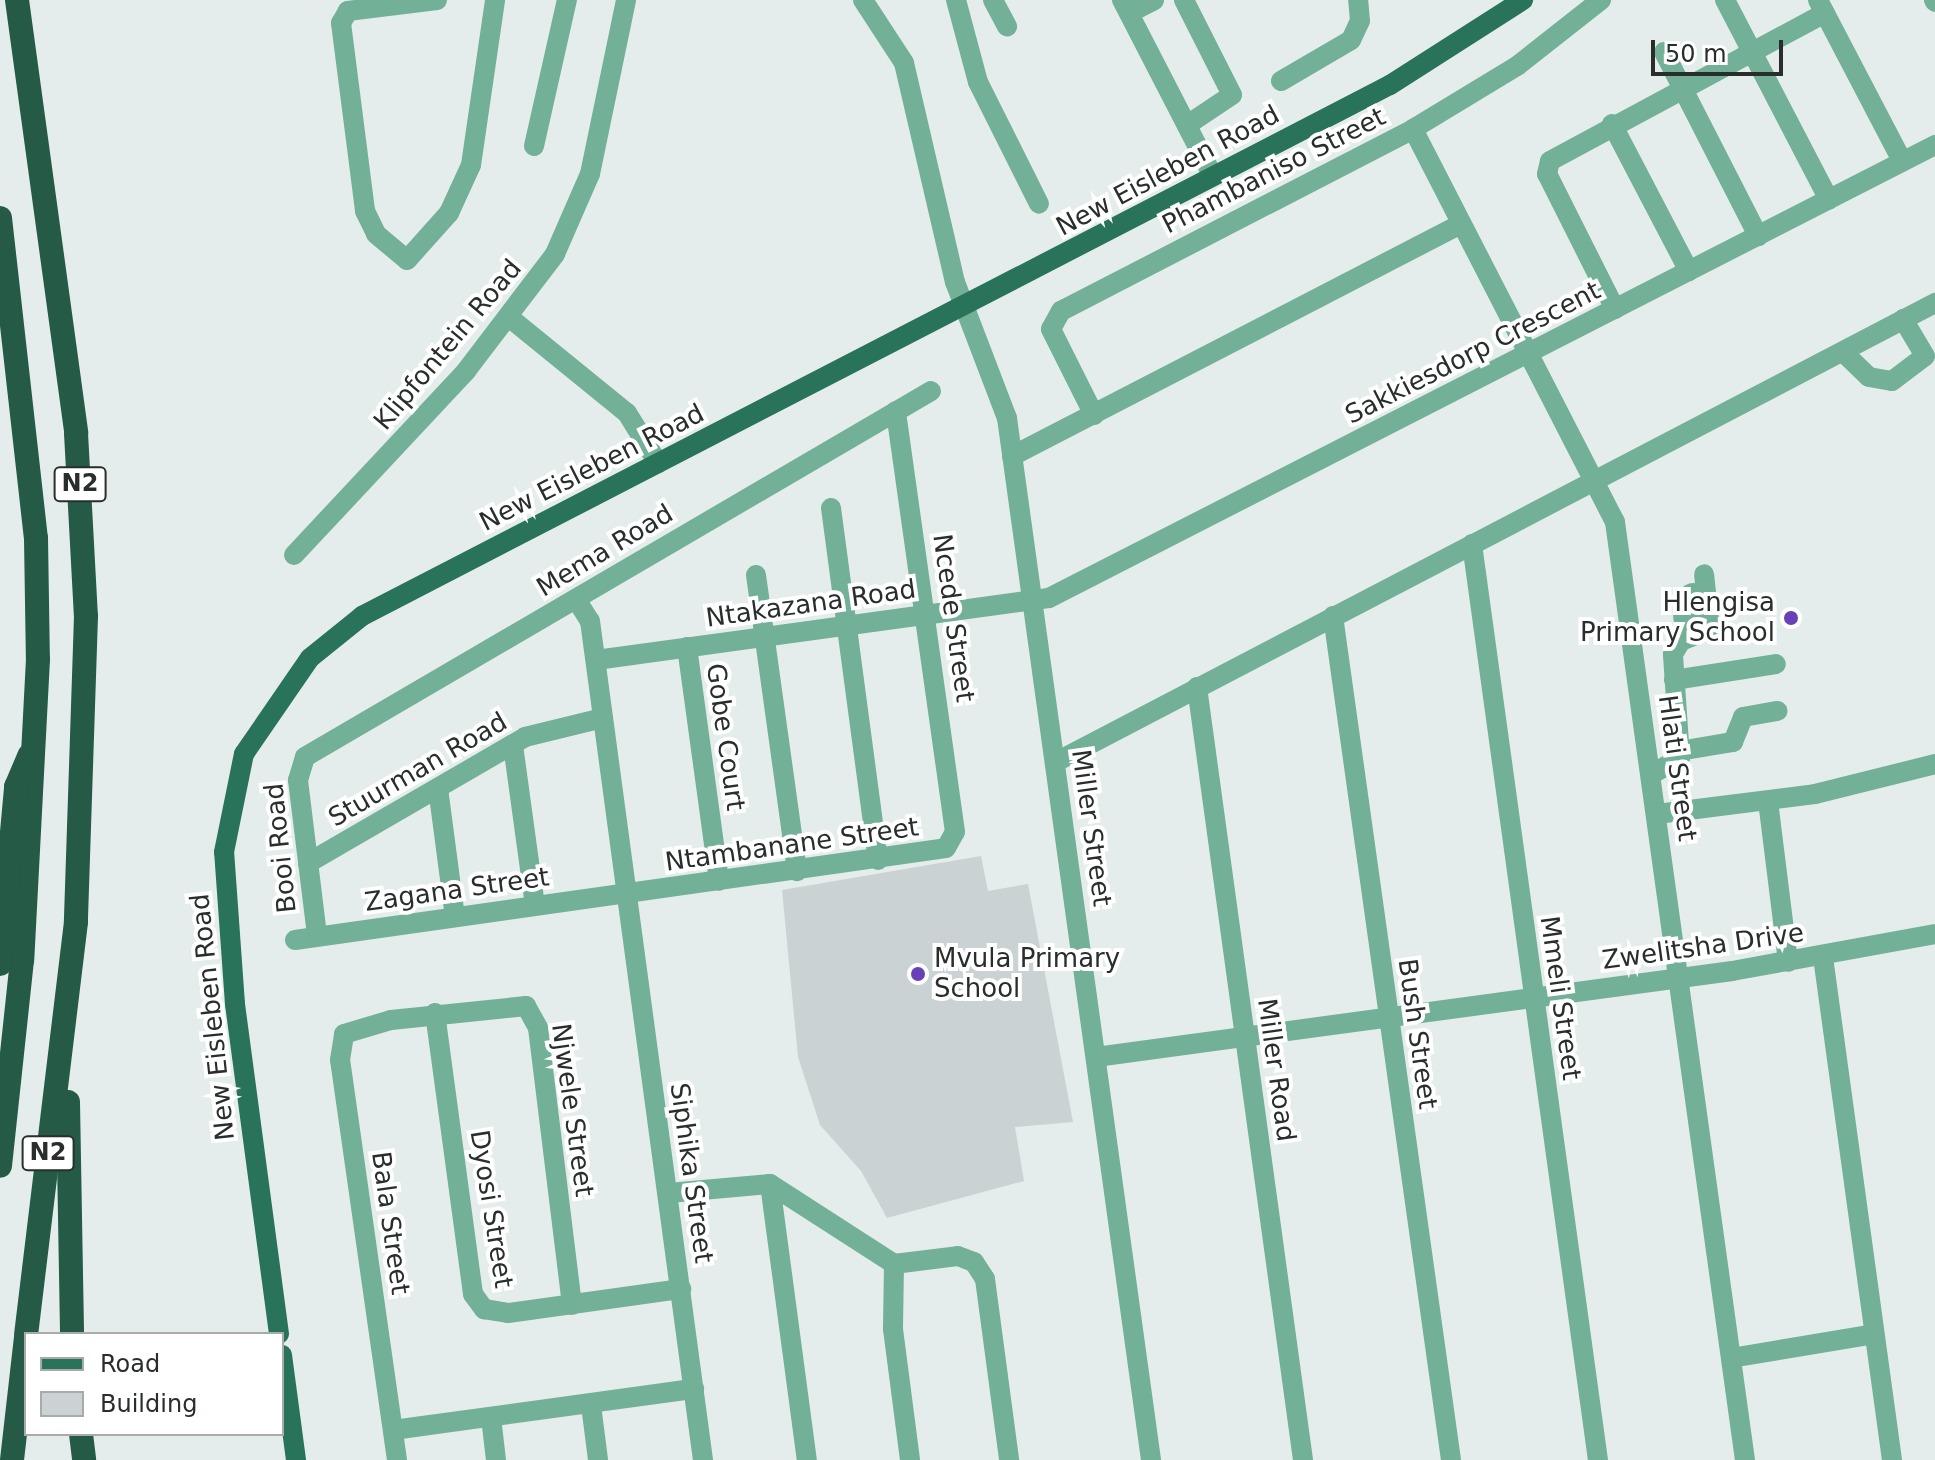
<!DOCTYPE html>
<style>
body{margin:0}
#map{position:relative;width:1935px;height:1460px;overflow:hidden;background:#e5edec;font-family:"DejaVu Sans",sans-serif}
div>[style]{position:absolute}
.building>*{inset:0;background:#cad2d4}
.minor>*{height:20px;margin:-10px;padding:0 10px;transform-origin:10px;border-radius:10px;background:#72b097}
.minor>.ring{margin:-10px;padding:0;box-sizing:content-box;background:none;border:20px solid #72b097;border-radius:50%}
.major>*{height:20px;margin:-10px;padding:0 10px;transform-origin:10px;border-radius:10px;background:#287359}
.highway>*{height:24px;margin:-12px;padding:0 12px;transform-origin:12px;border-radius:12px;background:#245a46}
.dots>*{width:22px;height:22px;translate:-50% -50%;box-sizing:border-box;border:4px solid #fff;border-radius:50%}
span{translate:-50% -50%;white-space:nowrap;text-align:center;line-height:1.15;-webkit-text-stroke:8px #fff;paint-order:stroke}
.shield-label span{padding:2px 6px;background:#fff;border:2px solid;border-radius:6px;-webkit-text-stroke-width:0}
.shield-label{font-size:24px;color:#292d2c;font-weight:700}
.street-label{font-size:26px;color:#292d2c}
.poi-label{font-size:26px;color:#292d2c}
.right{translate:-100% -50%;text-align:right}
.left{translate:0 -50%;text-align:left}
.legend{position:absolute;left:24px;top:1332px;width:260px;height:104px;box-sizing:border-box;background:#fff;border:2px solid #a9abab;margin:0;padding:10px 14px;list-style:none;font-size:24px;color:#292d2c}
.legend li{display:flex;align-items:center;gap:16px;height:40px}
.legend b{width:40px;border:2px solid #a9abab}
.scale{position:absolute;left:1651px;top:40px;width:132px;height:36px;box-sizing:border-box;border:4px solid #292d2c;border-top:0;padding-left:10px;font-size:24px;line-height:28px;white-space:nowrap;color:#292d2c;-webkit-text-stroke:6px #fff;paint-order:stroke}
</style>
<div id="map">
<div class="building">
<div style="clip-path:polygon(981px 856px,988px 891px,1028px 884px,1073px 1122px,1015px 1127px,1024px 1181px,887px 1218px,861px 1171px,820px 1125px,798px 1057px,782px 890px)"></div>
</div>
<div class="minor">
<div style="left:437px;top:0;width:90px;rotate:173deg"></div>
<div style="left:348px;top:11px;width:14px;rotate:120deg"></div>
<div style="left:341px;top:23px;width:190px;rotate:82.7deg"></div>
<div style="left:365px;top:211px;width:25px;rotate:64deg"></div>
<div style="left:376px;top:234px;width:40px;rotate:40deg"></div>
<div style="left:407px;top:260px;width:63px;rotate:-48.2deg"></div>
<div style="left:449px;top:213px;width:53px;rotate:-65.4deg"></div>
<div style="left:471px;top:165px;width:167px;rotate:-81.7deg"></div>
<div style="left:863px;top:0;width:75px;rotate:56.9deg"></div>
<div style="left:904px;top:63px;width:225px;rotate:76.9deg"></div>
<div style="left:955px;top:282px;width:146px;rotate:69.1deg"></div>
<div style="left:1007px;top:418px;width:1052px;rotate:82.13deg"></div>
<div style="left:956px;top:0;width:85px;rotate:75deg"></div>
<div style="left:978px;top:82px;width:136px;rotate:63.4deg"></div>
<div style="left:993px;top:0;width:30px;rotate:62deg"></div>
<div style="left:1122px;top:0;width:198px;rotate:62.7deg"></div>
<div style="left:1184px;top:0;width:106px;rotate:63.2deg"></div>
<div style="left:1232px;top:95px;width:54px;rotate:146.3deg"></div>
<div style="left:1725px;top:0;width:225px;rotate:62.5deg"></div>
<div style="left:1818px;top:0;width:182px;rotate:62.4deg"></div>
<div style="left:1934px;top:0;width:2px;rotate:63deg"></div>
<div style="left:1129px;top:13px;width:28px;rotate:-27deg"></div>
<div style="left:1664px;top:52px;width:207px;rotate:62.9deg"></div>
<div style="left:1281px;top:81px;width:81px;rotate:-30.4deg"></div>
<div style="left:1351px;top:40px;width:21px;rotate:-65deg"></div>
<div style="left:1360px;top:21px;width:21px;rotate:-95deg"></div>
<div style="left:1612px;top:124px;width:166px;rotate:62.4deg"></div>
<div style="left:1413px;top:129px;width:442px;rotate:62.8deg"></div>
<div style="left:1615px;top:522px;width:947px;rotate:82.11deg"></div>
<div style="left:534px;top:146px;width:150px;rotate:-77.3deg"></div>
<div style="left:1615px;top:309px;width:151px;rotate:-116.7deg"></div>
<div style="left:1547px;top:174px;width:13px;rotate:-77deg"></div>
<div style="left:1550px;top:161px;width:312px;rotate:-28.3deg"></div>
<div style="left:510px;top:318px;width:151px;rotate:39.1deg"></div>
<div style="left:627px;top:413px;width:59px;rotate:58.2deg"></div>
<div style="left:1843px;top:352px;width:36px;rotate:44deg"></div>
<div style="left:1869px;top:377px;width:23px;rotate:10deg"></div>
<div style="left:1892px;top:381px;width:41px;rotate:-37.1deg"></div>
<div style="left:1925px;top:356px;width:43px;rotate:-120.7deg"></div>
<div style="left:1094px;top:415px;width:96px;rotate:-116.6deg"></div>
<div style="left:1051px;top:329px;width:21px;rotate:-61deg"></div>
<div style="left:1061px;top:311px;width:396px;rotate:-27.3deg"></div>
<div style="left:1413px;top:129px;width:122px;rotate:-31.2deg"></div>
<div style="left:1517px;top:66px;width:107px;rotate:-38.2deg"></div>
<div style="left:1012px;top:456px;width:505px;rotate:-27.33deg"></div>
<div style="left:831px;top:508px;width:355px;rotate:82.4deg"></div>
<div style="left:1472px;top:544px;width:925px;rotate:82.17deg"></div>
<div style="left:294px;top:555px;width:252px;rotate:-46.9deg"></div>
<div style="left:466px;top:371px;width:147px;rotate:-52.7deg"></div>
<div style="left:555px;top:254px;width:87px;rotate:-66.4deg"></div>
<div style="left:590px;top:174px;width:178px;rotate:-78.3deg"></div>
<div style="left:756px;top:575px;width:299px;rotate:82.1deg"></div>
<div class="ring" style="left:1683px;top:593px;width:-6px;height:-6px"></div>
<div style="left:576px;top:599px;width:26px;rotate:58deg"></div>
<div style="left:590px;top:621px;width:847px;rotate:82.33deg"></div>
<div style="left:1333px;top:616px;width:852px;rotate:82.04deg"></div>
<div style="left:687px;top:647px;width:236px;rotate:82.2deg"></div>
<div style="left:596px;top:660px;width:457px;rotate:-7.8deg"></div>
<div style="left:1049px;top:598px;width:995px;rotate:-27.08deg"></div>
<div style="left:1674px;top:680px;width:103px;rotate:-8.9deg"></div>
<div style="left:1197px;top:687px;width:780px;rotate:82.19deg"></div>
<div style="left:513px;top:745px;width:162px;rotate:82.2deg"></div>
<div style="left:1679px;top:751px;width:55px;rotate:-9.5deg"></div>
<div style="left:1733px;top:742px;width:27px;rotate:-68deg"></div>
<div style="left:1743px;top:717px;width:35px;rotate:-10deg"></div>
<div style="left:1056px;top:762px;width:992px;rotate:-27.57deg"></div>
<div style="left:1652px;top:774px;width:32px;rotate:-30deg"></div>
<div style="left:1680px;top:758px;width:104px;rotate:-93.9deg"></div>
<div style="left:1673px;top:654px;width:15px;rotate:-58deg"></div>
<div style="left:1681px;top:641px;width:31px;rotate:-22deg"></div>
<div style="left:1710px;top:629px;width:55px;rotate:-96.2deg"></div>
<div style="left:438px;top:788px;width:130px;rotate:82.5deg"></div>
<div style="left:1768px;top:801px;width:162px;rotate:82.9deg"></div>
<div style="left:1657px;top:814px;width:159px;rotate:-7.2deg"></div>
<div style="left:1815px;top:794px;width:124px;rotate:-14deg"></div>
<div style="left:308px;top:863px;width:251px;rotate:-30.1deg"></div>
<div style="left:525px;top:737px;width:80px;rotate:-13.7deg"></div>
<div style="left:317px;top:935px;width:156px;rotate:-97deg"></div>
<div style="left:298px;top:780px;width:24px;rotate:-73deg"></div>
<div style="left:305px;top:757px;width:725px;rotate:-30.31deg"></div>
<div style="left:295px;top:940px;width:657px;rotate:-8.04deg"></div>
<div style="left:946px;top:848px;width:18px;rotate:-61deg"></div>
<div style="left:955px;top:832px;width:425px;rotate:-98deg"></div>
<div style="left:1823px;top:957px;width:508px;rotate:82.19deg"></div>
<div style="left:435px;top:1013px;width:284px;rotate:82.3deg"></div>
<div style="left:473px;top:1294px;width:19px;rotate:54deg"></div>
<div style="left:484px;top:1309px;width:24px;rotate:9deg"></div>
<div style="left:508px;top:1313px;width:175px;rotate:-7.9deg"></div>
<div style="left:1096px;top:1057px;width:642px;rotate:-7.7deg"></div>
<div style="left:1732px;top:971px;width:206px;rotate:-10.3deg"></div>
<div style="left:770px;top:1184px;width:278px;rotate:82.4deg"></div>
<div style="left:669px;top:1193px;width:101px;rotate:-5.1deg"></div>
<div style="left:770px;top:1184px;width:148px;rotate:32.8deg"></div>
<div style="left:894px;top:1264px;width:64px;rotate:-7.1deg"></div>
<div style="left:958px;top:1256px;width:17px;rotate:21deg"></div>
<div style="left:974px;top:1262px;width:20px;rotate:57deg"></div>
<div style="left:985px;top:1279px;width:183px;rotate:82.4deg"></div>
<div style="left:894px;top:1264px;width:65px;rotate:90.9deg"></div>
<div style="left:893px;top:1329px;width:132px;rotate:82.6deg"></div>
<div style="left:1731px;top:1358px;width:145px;rotate:-9.5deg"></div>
<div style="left:591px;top:1405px;width:55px;rotate:82.7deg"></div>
<div style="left:491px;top:1417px;width:43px;rotate:83.4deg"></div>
<div style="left:393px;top:1430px;width:304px;rotate:-7.8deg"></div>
<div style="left:397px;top:1460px;width:404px;rotate:-98.1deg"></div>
<div style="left:340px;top:1060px;width:26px;rotate:-81deg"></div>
<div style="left:344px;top:1034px;width:49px;rotate:-16.6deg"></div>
<div style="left:391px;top:1020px;width:136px;rotate:-5.9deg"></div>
<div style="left:526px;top:1006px;width:25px;rotate:61deg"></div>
<div style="left:538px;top:1028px;width:279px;rotate:83deg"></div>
</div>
<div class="major">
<div style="left:279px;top:1334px;width:333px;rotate:-97.6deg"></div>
<div style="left:235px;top:1004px;width:152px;rotate:-94.1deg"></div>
<div style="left:224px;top:852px;width:100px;rotate:-78.5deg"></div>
<div style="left:244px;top:754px;width:116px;rotate:-55.5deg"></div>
<div style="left:310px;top:658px;width:67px;rotate:-38.9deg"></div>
<div style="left:362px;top:616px;width:1157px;rotate:-27.32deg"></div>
<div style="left:1390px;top:85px;width:158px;rotate:-32.6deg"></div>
<div style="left:282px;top:1355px;width:106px;rotate:82.4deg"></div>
</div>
<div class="highway">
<div style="left:17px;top:0;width:437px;rotate:82.2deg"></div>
<div style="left:76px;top:433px;width:183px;rotate:86.9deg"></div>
<div style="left:86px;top:616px;width:306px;rotate:91.9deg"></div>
<div style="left:76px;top:922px;width:415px;rotate:96.9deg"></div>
<div style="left:0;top:218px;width:322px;rotate:83.6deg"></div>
<div style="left:36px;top:538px;width:121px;rotate:89.1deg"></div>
<div style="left:38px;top:659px;width:301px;rotate:93deg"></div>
<div style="left:22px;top:960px;width:207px;rotate:96.1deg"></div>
<div style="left:0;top:964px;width:178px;rotate:-84.8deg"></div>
<div style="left:16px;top:787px;width:34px;rotate:-67deg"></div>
<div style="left:68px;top:1102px;width:232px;rotate:89deg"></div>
<div style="left:81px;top:1434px;width:26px;rotate:83deg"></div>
<div style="left:12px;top:1460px;width:123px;rotate:-83.5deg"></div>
</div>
<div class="dots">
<div style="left:1791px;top:618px;background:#6841b9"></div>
<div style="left:918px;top:974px;background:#6841b9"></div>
</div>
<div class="shield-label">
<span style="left:80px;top:484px">N2</span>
<span style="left:48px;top:1153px">N2</span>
</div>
<div class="street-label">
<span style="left:1168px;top:171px;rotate:-28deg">New Eisleben Road</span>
<span style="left:1274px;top:171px;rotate:-27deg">Phambaniso Street</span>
<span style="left:448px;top:345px;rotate:-50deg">Klipfontein Road</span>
<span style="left:1473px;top:353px;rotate:-27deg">Sakkiesdorp Crescent</span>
<span style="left:592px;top:468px;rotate:-27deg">New Eisleben Road</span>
<span style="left:605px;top:551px;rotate:-31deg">Mema Road</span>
<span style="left:811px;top:604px;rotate:-8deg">Ntakazana Road</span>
<span style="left:953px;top:618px;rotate:82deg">Ncede Street</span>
<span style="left:725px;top:737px;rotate:82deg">Gobe Court</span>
<span style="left:1677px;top:768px;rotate:82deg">Hlati Street</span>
<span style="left:418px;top:770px;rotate:-30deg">Stuurman Road</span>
<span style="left:1091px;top:828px;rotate:82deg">Miller Street</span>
<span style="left:792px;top:845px;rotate:-8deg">Ntambanane Street</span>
<span style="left:281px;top:848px;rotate:-96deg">Booi Road</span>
<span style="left:457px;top:890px;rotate:-8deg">Zagana Street</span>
<span style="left:1703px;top:947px;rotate:-8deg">Zwelitsha Drive</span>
<span style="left:1560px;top:998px;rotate:82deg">Mmeli Street</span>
<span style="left:213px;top:1017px;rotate:-96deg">New Eisleben Road</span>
<span style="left:1417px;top:1034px;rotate:82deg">Bush Street</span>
<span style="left:1276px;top:1070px;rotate:82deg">Miller Road</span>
<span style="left:572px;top:1110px;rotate:82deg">Njwele Street</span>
<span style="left:691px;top:1173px;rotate:82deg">Siphika Street</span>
<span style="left:491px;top:1209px;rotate:81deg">Dyosi Street</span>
<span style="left:390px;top:1223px;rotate:82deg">Bala Street</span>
</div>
<div class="poi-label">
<span class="right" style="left:1775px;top:618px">Hlengisa<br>Primary School</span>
<span class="left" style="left:934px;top:974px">Mvula Primary<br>School</span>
</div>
<ul class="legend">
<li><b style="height:10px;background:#287359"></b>Road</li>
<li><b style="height:22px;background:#cad2d4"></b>Building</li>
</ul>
<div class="scale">50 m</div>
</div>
